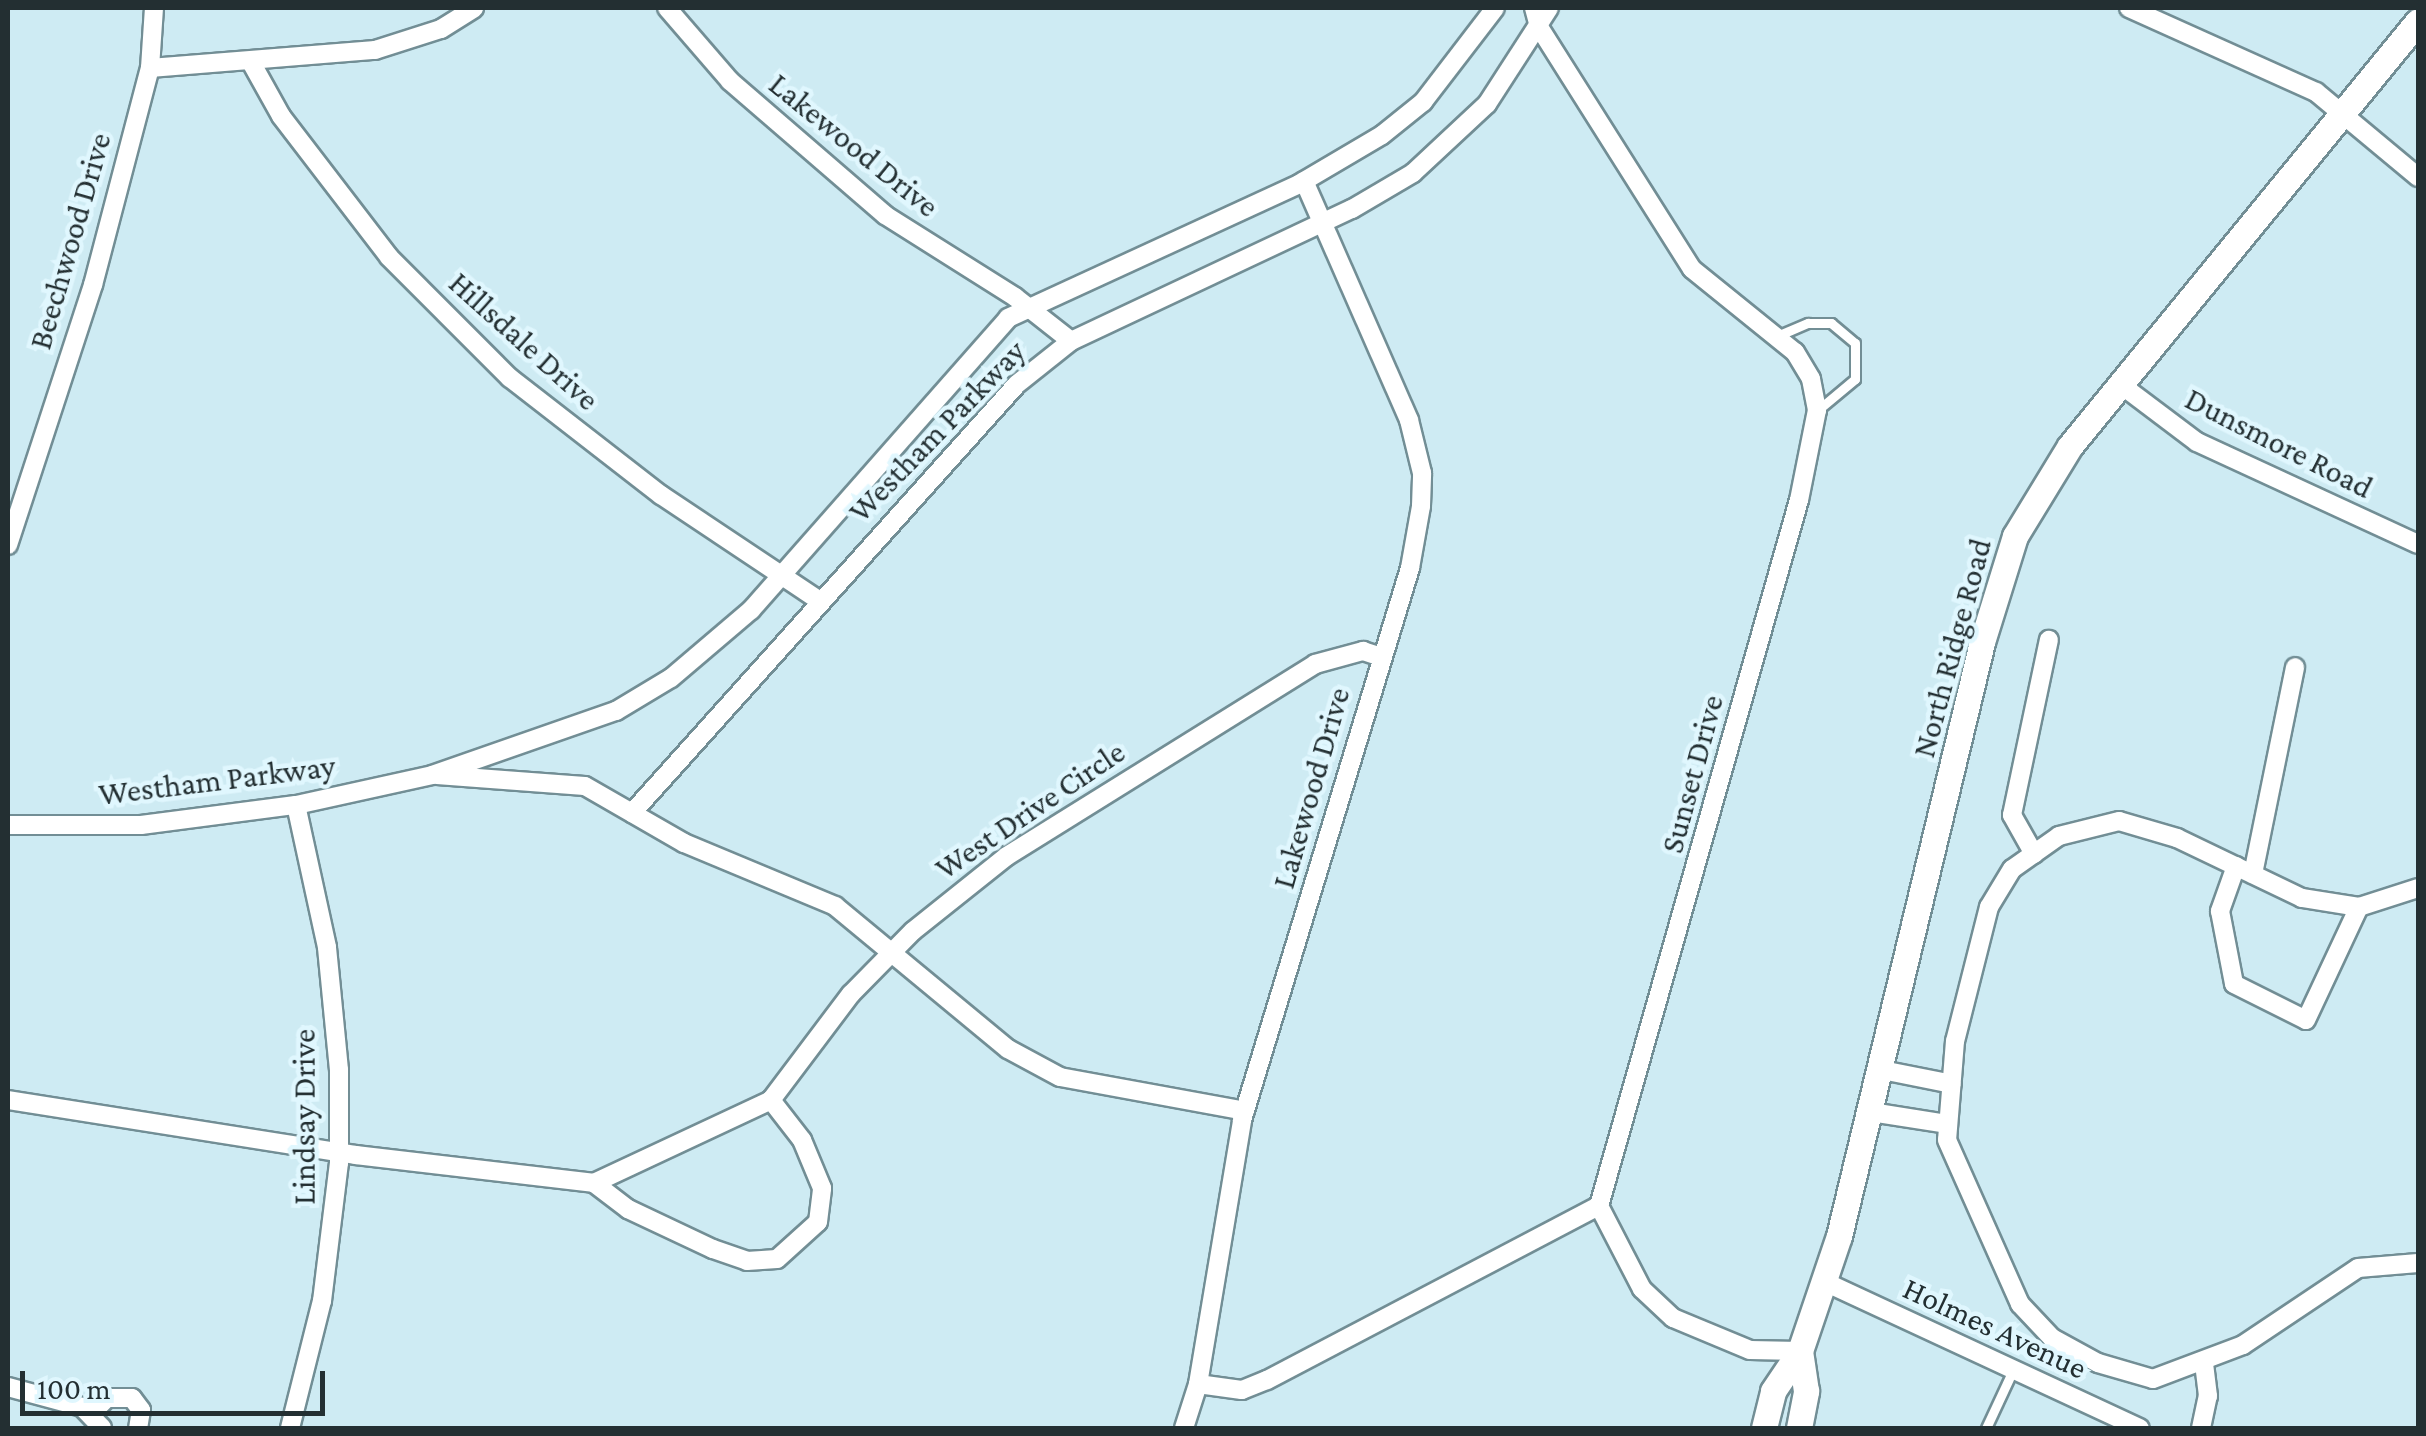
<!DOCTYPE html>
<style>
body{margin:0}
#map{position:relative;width:2426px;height:1436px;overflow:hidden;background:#ceebf3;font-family:"Crimson Pro",serif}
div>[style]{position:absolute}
.roads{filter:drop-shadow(2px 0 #728e95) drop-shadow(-2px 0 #728e95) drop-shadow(0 2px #728e95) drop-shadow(0 -2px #728e95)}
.lane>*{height:9px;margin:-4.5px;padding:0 4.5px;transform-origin:4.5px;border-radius:4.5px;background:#fff}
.street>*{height:18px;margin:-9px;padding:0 9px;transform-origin:9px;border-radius:9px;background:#fff}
.secondary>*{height:25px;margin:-12.5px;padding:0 12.5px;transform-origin:12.5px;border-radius:12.5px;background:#fff}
span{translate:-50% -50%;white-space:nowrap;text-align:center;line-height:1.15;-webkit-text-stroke:9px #e0f7fe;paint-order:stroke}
.street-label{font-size:32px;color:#232f32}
.frame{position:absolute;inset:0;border:10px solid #232f32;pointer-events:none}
.scale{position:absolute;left:20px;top:1371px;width:305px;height:45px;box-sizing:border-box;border:5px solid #232f32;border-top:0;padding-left:12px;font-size:30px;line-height:35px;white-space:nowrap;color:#232f32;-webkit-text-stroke:8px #e0f7fe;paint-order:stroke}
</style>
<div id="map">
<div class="roads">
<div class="lane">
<div style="left:1777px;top:336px;width:34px;rotate:-23deg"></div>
<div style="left:1808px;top:323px;width:23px"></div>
<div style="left:1831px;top:323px;width:31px;rotate:40deg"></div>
<div style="left:1855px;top:343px;width:36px;rotate:90deg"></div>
<div style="left:1855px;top:379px;width:47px;rotate:140.2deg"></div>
<div style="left:1986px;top:1428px;width:64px;rotate:-65deg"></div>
</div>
<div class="street">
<div style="left:667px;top:8px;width:96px;rotate:49.2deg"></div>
<div style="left:730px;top:81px;width:205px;rotate:40.8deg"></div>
<div style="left:885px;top:215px;width:154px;rotate:32.2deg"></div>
<div style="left:1015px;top:297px;width:71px;rotate:38.2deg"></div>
<div style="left:1534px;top:8px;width:20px;rotate:75deg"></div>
<div style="left:1539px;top:27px;width:286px;rotate:57.7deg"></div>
<div style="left:1692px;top:269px;width:132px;rotate:38.9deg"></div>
<div style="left:1795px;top:352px;width:31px;rotate:59deg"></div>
<div style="left:1811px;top:379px;width:32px;rotate:79deg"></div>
<div style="left:1817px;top:410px;width:92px;rotate:101.3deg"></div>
<div style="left:1799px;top:500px;width:734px;rotate:105.82deg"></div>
<div style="left:2129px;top:8px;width:205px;rotate:24.2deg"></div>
<div style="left:2316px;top:92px;width:133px;rotate:39.8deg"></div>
<div style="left:251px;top:62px;width:62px;rotate:60.9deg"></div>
<div style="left:281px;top:116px;width:178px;rotate:52.5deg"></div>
<div style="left:389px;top:257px;width:171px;rotate:45deg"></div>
<div style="left:510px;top:378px;width:191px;rotate:37.8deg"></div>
<div style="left:661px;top:495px;width:191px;rotate:33.7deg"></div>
<div style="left:150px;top:68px;width:226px;rotate:-4.6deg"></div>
<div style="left:375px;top:50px;width:69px;rotate:-17.7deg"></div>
<div style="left:441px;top:29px;width:39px;rotate:-32deg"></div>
<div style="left:2120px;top:384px;width:96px;rotate:37deg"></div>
<div style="left:2197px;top:442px;width:243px;rotate:24.8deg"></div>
<div style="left:8px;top:545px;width:274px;rotate:-71.9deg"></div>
<div style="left:93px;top:285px;width:224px;rotate:-75.3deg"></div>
<div style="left:150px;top:68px;width:60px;rotate:-86.2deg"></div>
<div style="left:437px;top:775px;width:148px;rotate:4.3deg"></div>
<div style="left:585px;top:786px;width:114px;rotate:29.9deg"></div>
<div style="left:684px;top:843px;width:164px;rotate:22.6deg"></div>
<div style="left:835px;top:906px;width:224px;rotate:39.6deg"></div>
<div style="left:1008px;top:1049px;width:59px;rotate:28.3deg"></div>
<div style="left:1060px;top:1077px;width:188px;rotate:10.4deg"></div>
<div style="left:632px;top:813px;width:576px;rotate:-48.09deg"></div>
<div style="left:1017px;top:384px;width:69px;rotate:-38.5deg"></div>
<div style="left:1071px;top:341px;width:310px;rotate:-25.2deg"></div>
<div style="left:1352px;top:209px;width:71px;rotate:-30.5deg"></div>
<div style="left:1413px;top:173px;width:101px;rotate:-43deg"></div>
<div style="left:1487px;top:104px;width:114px;rotate:-57.1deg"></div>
<div style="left:8px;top:825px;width:133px"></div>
<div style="left:141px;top:825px;width:156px;rotate:-7.4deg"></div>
<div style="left:296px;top:805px;width:139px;rotate:-12.4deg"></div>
<div style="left:432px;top:775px;width:195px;rotate:-19.2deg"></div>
<div style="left:616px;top:711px;width:64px;rotate:-31deg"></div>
<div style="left:671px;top:678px;width:105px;rotate:-40.4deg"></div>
<div style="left:751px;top:610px;width:389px;rotate:-48.6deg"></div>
<div style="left:1008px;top:318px;width:320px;rotate:-24.7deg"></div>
<div style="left:1299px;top:184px;width:96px;rotate:-30.6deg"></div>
<div style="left:1382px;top:135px;width:53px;rotate:-38.8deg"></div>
<div style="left:1423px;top:102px;width:118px;rotate:-52.5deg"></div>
<div style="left:2034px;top:854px;width:45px;rotate:-119.4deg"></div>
<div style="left:2012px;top:815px;width:179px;rotate:-78.1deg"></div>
<div style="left:2236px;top:866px;width:48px;rotate:109.6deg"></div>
<div style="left:2220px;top:911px;width:74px;rotate:79.1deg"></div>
<div style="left:2234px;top:984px;width:80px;rotate:26.6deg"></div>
<div style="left:2306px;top:1020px;width:125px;rotate:-64.9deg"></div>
<div style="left:2253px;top:874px;width:211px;rotate:-78.5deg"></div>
<div style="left:2418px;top:888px;width:62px;rotate:162.1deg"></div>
<div style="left:2359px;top:907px;width:58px;rotate:-171deg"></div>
<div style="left:2302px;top:898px;width:139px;rotate:-154.4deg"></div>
<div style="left:2177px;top:838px;width:60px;rotate:-163.7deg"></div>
<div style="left:2119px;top:821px;width:62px;rotate:166deg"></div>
<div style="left:2059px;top:836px;width:57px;rotate:144.9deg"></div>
<div style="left:2012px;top:869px;width:44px;rotate:121.2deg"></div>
<div style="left:1989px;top:907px;width:138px;rotate:104.2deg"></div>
<div style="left:1955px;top:1041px;width:99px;rotate:94.6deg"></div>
<div style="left:1947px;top:1140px;width:180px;rotate:66deg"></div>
<div style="left:2020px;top:1304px;width:47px;rotate:46.7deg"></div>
<div style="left:2052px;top:1338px;width:52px;rotate:28.5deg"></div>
<div style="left:2098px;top:1363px;width:57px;rotate:16.2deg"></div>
<div style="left:2153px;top:1379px;width:96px;rotate:-20.7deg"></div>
<div style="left:2243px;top:1345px;width:138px;rotate:-33.8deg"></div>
<div style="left:2358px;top:1268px;width:60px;rotate:-4.8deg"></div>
<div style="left:1882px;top:1070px;width:71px;rotate:11.3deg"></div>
<div style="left:8px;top:1100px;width:352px;rotate:9deg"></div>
<div style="left:356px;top:1155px;width:240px;rotate:6.7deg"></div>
<div style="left:594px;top:1183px;width:195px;rotate:-25.1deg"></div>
<div style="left:771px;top:1100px;width:133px;rotate:-53deg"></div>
<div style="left:851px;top:994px;width:88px;rotate:-45.5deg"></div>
<div style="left:913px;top:931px;width:120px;rotate:-38.6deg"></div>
<div style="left:1007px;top:856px;width:363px;rotate:-31.9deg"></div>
<div style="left:1315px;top:664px;width:50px;rotate:-15.2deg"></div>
<div style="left:1363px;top:651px;width:19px;rotate:18deg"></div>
<div style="left:1871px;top:1112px;width:78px;rotate:8.9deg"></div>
<div style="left:594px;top:1183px;width:43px;rotate:37.4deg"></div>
<div style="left:628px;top:1209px;width:94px;rotate:25.2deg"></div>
<div style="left:713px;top:1249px;width:36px;rotate:19deg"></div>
<div style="left:747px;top:1261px;width:30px;rotate:-4deg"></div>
<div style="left:777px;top:1259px;width:55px;rotate:-42.1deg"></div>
<div style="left:818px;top:1222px;width:34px;rotate:-83deg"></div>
<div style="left:822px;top:1188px;width:52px;rotate:-112.6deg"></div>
<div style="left:802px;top:1140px;width:51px;rotate:-127.8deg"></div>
<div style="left:1599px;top:1206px;width:93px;rotate:62.6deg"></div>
<div style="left:1642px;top:1289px;width:42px;rotate:43.1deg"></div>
<div style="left:1673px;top:1318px;width:83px;rotate:22.6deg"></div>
<div style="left:1750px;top:1350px;width:50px;rotate:1.1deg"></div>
<div style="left:1825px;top:1282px;width:347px;rotate:24.9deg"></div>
<div style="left:1198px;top:1384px;width:44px;rotate:7.8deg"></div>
<div style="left:1242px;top:1390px;width:27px;rotate:-22deg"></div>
<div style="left:1267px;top:1380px;width:375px;rotate:-27.7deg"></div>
<div style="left:8px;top:1387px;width:77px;rotate:15.1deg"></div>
<div style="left:82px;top:1407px;width:29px;rotate:46deg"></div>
<div style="left:92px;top:1413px;width:21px;rotate:-45deg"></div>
<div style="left:107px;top:1398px;width:25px"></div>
<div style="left:132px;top:1398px;width:15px;rotate:53deg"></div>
<div style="left:141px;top:1410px;width:18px;rotate:99deg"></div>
<div style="left:290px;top:1428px;width:131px;rotate:-75.9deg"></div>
<div style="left:322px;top:1301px;width:139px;rotate:-83deg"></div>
<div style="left:339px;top:1163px;width:93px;rotate:-90deg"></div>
<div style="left:339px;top:1070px;width:124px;rotate:-95.6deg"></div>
<div style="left:327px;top:947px;width:145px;rotate:-102.3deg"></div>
<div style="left:1184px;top:1428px;width:46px;rotate:-72.3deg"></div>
<div style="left:1198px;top:1384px;width:268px;rotate:-80.5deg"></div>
<div style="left:1242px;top:1120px;width:577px;rotate:-73.07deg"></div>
<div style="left:1410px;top:568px;width:63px;rotate:-79.9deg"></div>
<div style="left:1421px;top:506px;width:33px;rotate:-88deg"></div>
<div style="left:1422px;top:473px;width:55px;rotate:-103.8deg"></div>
<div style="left:1409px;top:420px;width:261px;rotate:-113.7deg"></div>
<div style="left:2201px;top:1428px;width:33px;rotate:-78deg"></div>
<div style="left:2208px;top:1396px;width:35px;rotate:-97deg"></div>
</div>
<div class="secondary">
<div style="left:1764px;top:1428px;width:38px;rotate:-76deg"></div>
<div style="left:1773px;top:1391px;width:48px;rotate:-56deg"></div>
<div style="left:1800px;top:1351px;width:121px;rotate:-71.3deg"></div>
<div style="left:1839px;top:1236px;width:611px;rotate:-76.46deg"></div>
<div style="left:1982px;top:642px;width:111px;rotate:-72.7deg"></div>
<div style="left:2015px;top:536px;width:105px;rotate:-58.6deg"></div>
<div style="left:2070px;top:446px;width:549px;rotate:-50.69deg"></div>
<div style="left:1799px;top:1428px;width:38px;rotate:-79deg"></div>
<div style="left:1806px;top:1391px;width:40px;rotate:-98.5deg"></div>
</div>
</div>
<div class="street-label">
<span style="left:854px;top:145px;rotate:39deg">Lakewood Drive</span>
<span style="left:70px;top:241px;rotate:-74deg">Beechwood Drive</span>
<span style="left:524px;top:341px;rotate:42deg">Hillsdale Drive</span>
<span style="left:937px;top:431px;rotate:-46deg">Westham Parkway</span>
<span style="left:2279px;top:443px;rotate:27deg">Dunsmore Road</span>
<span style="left:1952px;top:648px;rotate:-75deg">North Ridge Road</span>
<span style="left:1692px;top:774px;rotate:-75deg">Sunset Drive</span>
<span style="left:217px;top:780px;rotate:-7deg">Westham Parkway</span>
<span style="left:1311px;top:788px;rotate:-74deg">Lakewood Drive</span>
<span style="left:1030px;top:810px;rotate:-34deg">West Drive Circle</span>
<span style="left:304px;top:1117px;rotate:-90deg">Lindsay Drive</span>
<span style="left:1995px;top:1328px;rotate:25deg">Holmes Avenue</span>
</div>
<div class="frame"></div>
<div class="scale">100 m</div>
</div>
